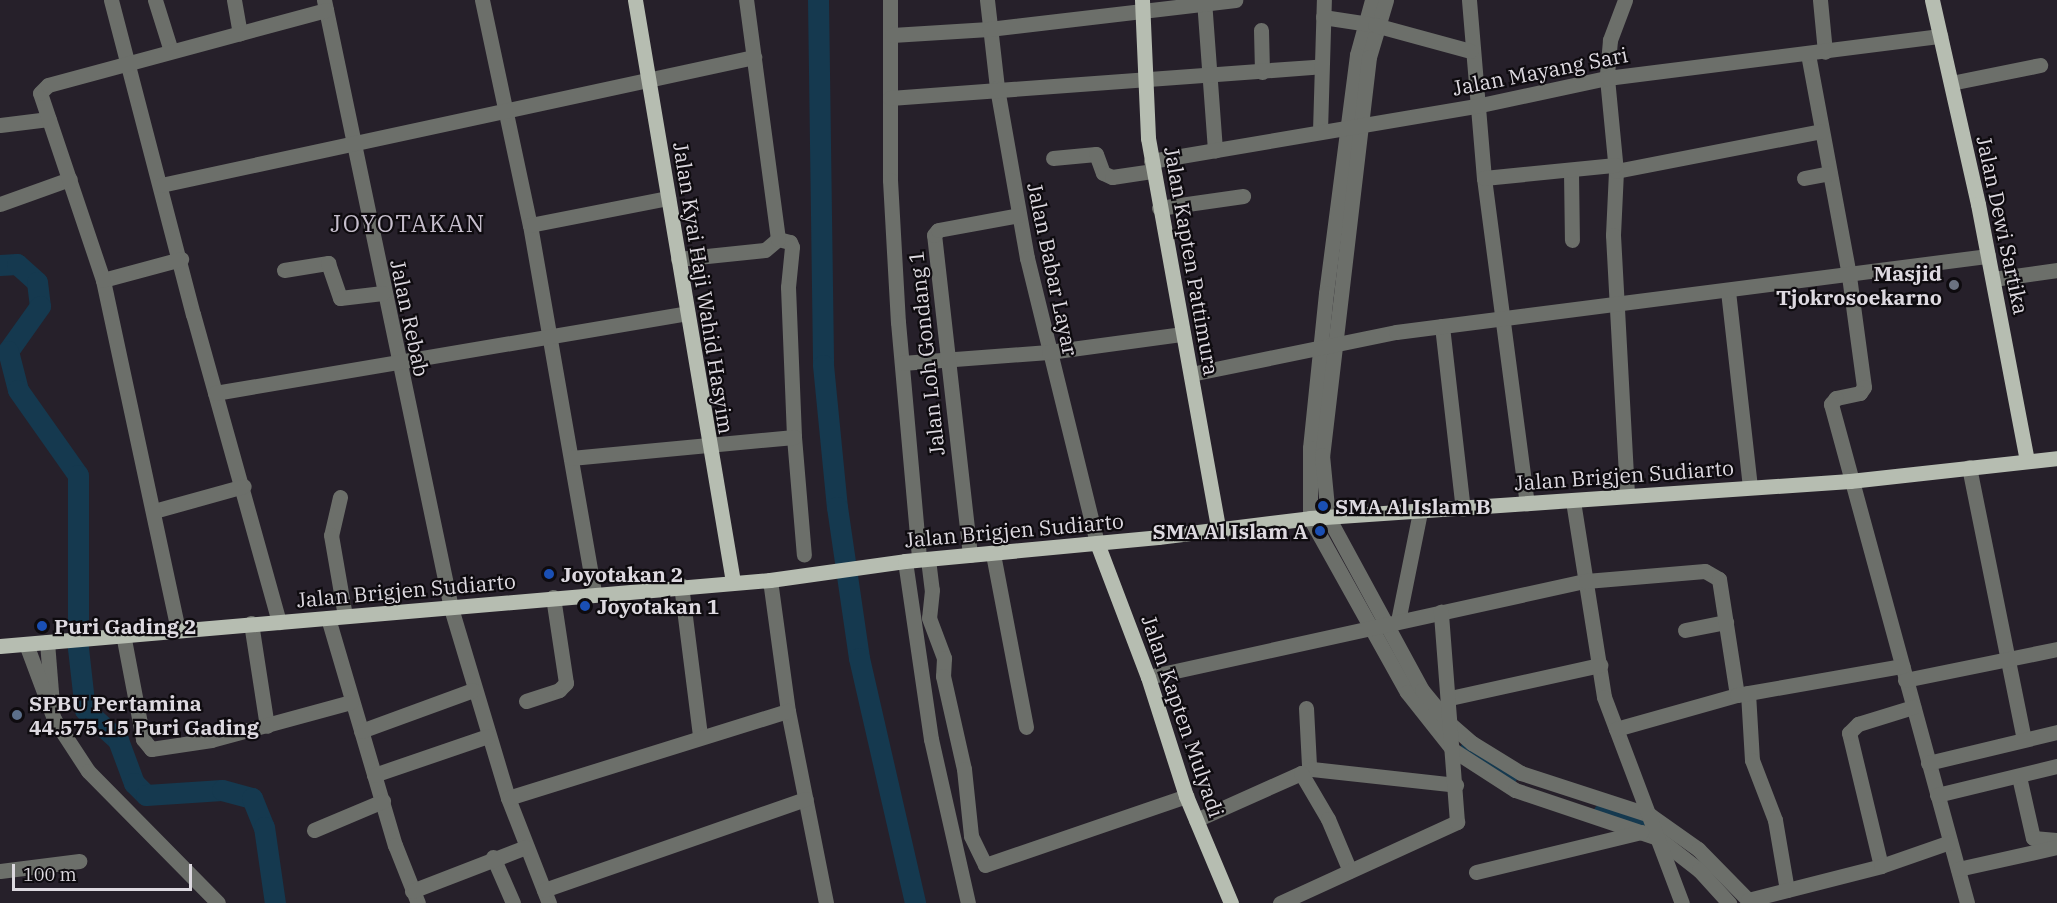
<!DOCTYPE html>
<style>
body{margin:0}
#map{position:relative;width:2057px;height:903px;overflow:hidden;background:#26202a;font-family:"IBM Plex Serif",serif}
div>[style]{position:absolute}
.canal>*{height:12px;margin:-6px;padding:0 6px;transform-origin:6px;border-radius:6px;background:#15394f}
.river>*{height:21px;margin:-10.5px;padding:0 10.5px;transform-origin:10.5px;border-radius:10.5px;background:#15394f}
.minor>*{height:15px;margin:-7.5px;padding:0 7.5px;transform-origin:7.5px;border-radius:7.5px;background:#6c6f6a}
.major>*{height:15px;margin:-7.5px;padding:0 7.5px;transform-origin:7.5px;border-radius:7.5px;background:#b6bdb1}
.dots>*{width:16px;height:16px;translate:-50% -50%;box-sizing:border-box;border:3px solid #0e0b0f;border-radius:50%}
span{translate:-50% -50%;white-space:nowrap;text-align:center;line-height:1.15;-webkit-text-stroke:4.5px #0e0b0f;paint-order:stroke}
.street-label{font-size:21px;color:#ddd9e0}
.poi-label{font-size:21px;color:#ddd9e0;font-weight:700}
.right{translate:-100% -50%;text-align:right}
.left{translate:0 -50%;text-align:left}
.quarter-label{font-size:24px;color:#c6becc;letter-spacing:1.5px}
.scale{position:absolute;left:12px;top:864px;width:180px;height:27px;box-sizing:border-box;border:3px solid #ddd9e0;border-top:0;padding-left:8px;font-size:18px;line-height:21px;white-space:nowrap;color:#ddd9e0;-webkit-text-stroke:4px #0e0b0f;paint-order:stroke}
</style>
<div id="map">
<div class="canal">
<div style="left:1467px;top:747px;width:54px;rotate:36deg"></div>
<div style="left:1600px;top:811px;width:61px;rotate:17.2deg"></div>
</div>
<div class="river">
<div style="left:818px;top:0;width:365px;rotate:89.2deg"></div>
<div style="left:823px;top:365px;width:143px;rotate:84.4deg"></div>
<div style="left:837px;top:507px;width:153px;rotate:81.7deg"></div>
<div style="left:859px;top:658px;width:251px;rotate:77.1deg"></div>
<div style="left:0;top:265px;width:17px;rotate:-3deg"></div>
<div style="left:17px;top:264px;width:27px;rotate:42deg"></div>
<div style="left:37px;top:282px;width:24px;rotate:83deg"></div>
<div style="left:40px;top:306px;width:55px;rotate:125.4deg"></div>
<div style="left:8px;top:351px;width:40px;rotate:75.6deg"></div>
<div style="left:18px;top:390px;width:104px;rotate:54.8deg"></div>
<div style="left:78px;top:475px;width:173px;rotate:90deg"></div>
<div style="left:78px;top:648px;width:62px;rotate:83.6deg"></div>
<div style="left:85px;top:710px;width:45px;rotate:42.3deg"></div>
<div style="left:118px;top:740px;width:46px;rotate:69.6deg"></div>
<div style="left:134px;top:783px;width:17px;rotate:45deg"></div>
<div style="left:146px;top:795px;width:76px;rotate:-3.8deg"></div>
<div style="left:222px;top:790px;width:31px;rotate:15deg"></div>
<div style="left:252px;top:798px;width:31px;rotate:68deg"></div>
<div style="left:264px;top:827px;width:77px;rotate:81.8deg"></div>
</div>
<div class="minor">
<div style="left:111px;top:0;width:325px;rotate:75.4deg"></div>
<div style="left:193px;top:314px;width:320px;rotate:74.4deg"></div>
<div style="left:155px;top:0;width:53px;rotate:72.6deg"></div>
<div style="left:234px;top:0;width:34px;rotate:80deg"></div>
<div style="left:324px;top:0;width:621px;rotate:78.2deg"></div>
<div style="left:451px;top:608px;width:198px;rotate:73.3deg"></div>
<div style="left:508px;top:798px;width:113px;rotate:68.7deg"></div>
<div style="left:482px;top:0;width:230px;rotate:78deg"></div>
<div style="left:530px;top:225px;width:374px;rotate:80.1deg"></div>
<div style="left:890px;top:0;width:180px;rotate:90deg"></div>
<div style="left:890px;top:180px;width:142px;rotate:86.8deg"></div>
<div style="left:898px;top:322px;width:238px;rotate:84.9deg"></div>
<div style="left:987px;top:0;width:89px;rotate:83.5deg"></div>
<div style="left:997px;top:88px;width:173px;rotate:80deg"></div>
<div style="left:1027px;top:258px;width:293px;rotate:76.2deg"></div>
<div style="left:1204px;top:0;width:151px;rotate:85.8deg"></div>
<div style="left:1372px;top:0;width:57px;rotate:105.3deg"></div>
<div style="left:1357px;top:55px;width:240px;rotate:97.4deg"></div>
<div style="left:1326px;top:293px;width:156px;rotate:95.9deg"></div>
<div style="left:1310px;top:448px;width:70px;rotate:90deg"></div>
<div style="left:1310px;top:518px;width:199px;rotate:60.9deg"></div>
<div style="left:1407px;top:692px;width:74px;rotate:51.6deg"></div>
<div style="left:1453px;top:750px;width:74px;rotate:32.8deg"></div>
<div style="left:1515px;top:790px;width:151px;rotate:18.6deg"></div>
<div style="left:1658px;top:838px;width:52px;rotate:38deg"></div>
<div style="left:1699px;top:870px;width:45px;rotate:47.7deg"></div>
<div style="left:1386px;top:0;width:59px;rotate:106.6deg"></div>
<div style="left:1369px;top:57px;width:401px;rotate:96.7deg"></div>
<div style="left:1322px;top:455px;width:62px;rotate:84.5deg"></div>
<div style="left:1328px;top:517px;width:197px;rotate:61.5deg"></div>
<div style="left:1422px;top:690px;width:44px;rotate:50.5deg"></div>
<div style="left:1450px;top:724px;width:29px;rotate:41deg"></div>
<div style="left:1472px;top:743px;width:57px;rotate:31.5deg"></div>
<div style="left:1521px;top:773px;width:136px;rotate:18deg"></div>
<div style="left:1650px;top:815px;width:59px;rotate:35.3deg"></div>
<div style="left:1698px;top:849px;width:76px;rotate:45.5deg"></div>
<div style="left:1469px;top:0;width:179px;rotate:85.2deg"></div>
<div style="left:1484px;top:178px;width:328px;rotate:82.5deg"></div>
<div style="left:1625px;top:0;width:43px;rotate:110.6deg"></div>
<div style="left:1610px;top:40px;width:38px;rotate:95deg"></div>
<div style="left:1607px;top:78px;width:93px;rotate:84.5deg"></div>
<div style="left:1616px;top:171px;width:64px;rotate:92.7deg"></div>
<div style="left:1613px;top:235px;width:261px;rotate:86.9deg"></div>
<div style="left:1820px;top:0;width:52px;rotate:84.5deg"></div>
<div style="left:1323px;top:17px;width:53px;rotate:8.7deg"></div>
<div style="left:1375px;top:25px;width:99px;rotate:15.2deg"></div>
<div style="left:1261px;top:30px;width:42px;rotate:88.6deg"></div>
<div style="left:892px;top:35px;width:97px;rotate:-3.5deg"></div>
<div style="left:989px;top:29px;width:248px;rotate:-6.7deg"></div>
<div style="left:1808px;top:54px;width:226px;rotate:79.5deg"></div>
<div style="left:1849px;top:276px;width:112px;rotate:82.3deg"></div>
<div style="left:1864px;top:387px;width:7px;rotate:124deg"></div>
<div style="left:1860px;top:393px;width:25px;rotate:168deg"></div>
<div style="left:1836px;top:398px;width:8px;rotate:130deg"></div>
<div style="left:1831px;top:404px;width:517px;rotate:74.75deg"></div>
<div style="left:1951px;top:83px;width:91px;rotate:-11.4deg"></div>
<div style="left:890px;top:98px;width:432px;rotate:-4.2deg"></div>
<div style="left:0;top:125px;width:49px;rotate:-7deg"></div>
<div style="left:1320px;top:131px;width:131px;rotate:-88.3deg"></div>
<div style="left:1053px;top:158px;width:43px;rotate:-5.3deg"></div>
<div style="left:1096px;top:154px;width:20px;rotate:70deg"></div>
<div style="left:1103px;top:173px;width:10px;rotate:24deg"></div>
<div style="left:1112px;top:177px;width:40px;rotate:-8.5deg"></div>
<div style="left:1151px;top:161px;width:330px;rotate:-9.6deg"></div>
<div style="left:1476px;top:106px;width:134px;rotate:-12.1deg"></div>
<div style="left:1607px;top:78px;width:336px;rotate:-7.2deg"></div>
<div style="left:1616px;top:171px;width:209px;rotate:-11deg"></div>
<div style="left:1571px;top:172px;width:68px;rotate:89.2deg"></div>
<div style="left:1484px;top:178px;width:132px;rotate:-5.7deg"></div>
<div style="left:1804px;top:178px;width:26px;rotate:-11deg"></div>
<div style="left:161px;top:185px;width:607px;rotate:-12.18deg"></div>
<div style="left:0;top:204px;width:74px;rotate:-19.7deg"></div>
<div style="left:1159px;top:208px;width:85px;rotate:-8.1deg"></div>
<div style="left:530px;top:225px;width:141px;rotate:-11.1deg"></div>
<div style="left:778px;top:239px;width:12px;rotate:14deg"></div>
<div style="left:790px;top:242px;width:5px;rotate:68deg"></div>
<div style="left:792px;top:247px;width:40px;rotate:95.7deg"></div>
<div style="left:788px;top:287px;width:150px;rotate:87.7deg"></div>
<div style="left:794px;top:437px;width:118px;rotate:85.2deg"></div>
<div style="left:678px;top:259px;width:87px;rotate:-5.9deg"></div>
<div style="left:765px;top:250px;width:17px;rotate:-40deg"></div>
<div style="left:778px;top:239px;width:241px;rotate:-97.6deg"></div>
<div style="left:284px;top:270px;width:45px;rotate:-9deg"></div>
<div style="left:328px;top:263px;width:37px;rotate:71deg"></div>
<div style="left:340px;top:298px;width:43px;rotate:-6.6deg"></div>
<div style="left:1993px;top:279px;width:65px;rotate:-8deg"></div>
<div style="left:103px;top:280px;width:81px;rotate:-15.1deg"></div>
<div style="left:1728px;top:291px;width:197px;rotate:83.6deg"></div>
<div style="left:1442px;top:326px;width:184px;rotate:83.5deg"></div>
<div style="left:902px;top:363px;width:147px;rotate:-4.3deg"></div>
<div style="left:1049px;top:352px;width:135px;rotate:-7.7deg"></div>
<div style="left:1191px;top:374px;width:209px;rotate:-11.6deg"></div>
<div style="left:1396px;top:332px;width:597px;rotate:-7.32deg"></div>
<div style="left:215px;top:393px;width:479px;rotate:-9.6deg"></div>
<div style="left:571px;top:458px;width:224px;rotate:-5.4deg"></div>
<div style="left:1969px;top:467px;width:278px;rotate:78.6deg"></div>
<div style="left:340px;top:497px;width:39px;rotate:103deg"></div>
<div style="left:331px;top:535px;width:82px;rotate:80.2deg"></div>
<div style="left:1573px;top:501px;width:198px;rotate:81deg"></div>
<div style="left:1604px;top:697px;width:220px;rotate:69.3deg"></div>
<div style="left:154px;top:511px;width:93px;rotate:-15.5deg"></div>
<div style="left:993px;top:554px;width:176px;rotate:79.2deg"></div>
<div style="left:970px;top:555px;width:322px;rotate:-96.4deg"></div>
<div style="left:934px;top:235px;width:6px;rotate:-51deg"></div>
<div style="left:938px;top:230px;width:82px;rotate:-10.5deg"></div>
<div style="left:928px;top:559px;width:31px;rotate:83deg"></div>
<div style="left:932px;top:590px;width:28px;rotate:96deg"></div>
<div style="left:929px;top:618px;width:43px;rotate:69.4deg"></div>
<div style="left:944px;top:658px;width:18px;rotate:93deg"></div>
<div style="left:943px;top:676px;width:95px;rotate:77.3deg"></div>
<div style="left:964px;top:769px;width:67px;rotate:84deg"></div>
<div style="left:971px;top:836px;width:32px;rotate:64deg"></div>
<div style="left:985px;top:865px;width:213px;rotate:-18.9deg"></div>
<div style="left:905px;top:561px;width:180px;rotate:81.7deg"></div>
<div style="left:931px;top:739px;width:168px;rotate:77.3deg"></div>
<div style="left:770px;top:580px;width:132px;rotate:82.2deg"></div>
<div style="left:788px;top:711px;width:196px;rotate:78.8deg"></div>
<div style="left:681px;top:585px;width:152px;rotate:82.8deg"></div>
<div style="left:328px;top:618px;width:237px;rotate:73.6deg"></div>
<div style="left:395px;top:845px;width:62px;rotate:68.4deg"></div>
<div style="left:1398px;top:621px;width:111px;rotate:-78.6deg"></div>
<div style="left:251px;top:623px;width:104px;rotate:81.2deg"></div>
<div style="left:178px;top:630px;width:358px;rotate:-102.1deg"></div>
<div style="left:103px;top:280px;width:197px;rotate:-108.6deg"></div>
<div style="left:40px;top:93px;width:11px;rotate:-45deg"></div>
<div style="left:48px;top:85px;width:288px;rotate:-15.1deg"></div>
<div style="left:1685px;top:630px;width:42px;rotate:-11deg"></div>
<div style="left:123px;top:634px;width:107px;rotate:79.2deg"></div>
<div style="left:143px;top:739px;width:13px;rotate:51deg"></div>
<div style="left:151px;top:749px;width:61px;rotate:-8.5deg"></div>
<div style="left:211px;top:740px;width:145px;rotate:-15.2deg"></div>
<div style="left:47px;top:642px;width:62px;rotate:85.4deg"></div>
<div style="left:26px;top:644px;width:80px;rotate:69.5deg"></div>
<div style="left:54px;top:719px;width:62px;rotate:56.8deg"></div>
<div style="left:88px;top:771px;width:185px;rotate:45.4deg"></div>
<div style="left:1148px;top:677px;width:448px;rotate:-12.4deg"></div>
<div style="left:1586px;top:581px;width:119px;rotate:-4.8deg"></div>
<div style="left:1705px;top:571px;width:16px;rotate:30deg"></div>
<div style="left:1719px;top:579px;width:117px;rotate:81.2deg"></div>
<div style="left:1905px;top:680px;width:155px;rotate:-11.5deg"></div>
<div style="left:1748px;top:693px;width:67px;rotate:86.6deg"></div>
<div style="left:1752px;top:760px;width:64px;rotate:69deg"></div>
<div style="left:1775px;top:820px;width:71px;rotate:80.3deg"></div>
<div style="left:1450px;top:698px;width:154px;rotate:-12.4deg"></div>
<div style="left:526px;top:701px;width:35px;rotate:-18deg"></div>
<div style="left:559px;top:690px;width:10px;rotate:-45deg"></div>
<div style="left:566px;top:683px;width:87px;rotate:-98.6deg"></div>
<div style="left:1306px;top:708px;width:58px;rotate:87deg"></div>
<div style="left:1309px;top:766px;width:4px;rotate:45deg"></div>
<div style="left:1312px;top:769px;width:145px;rotate:6.3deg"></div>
<div style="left:1616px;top:729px;width:126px;rotate:-15.7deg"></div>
<div style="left:1737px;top:695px;width:168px;rotate:-10deg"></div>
<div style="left:361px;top:731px;width:119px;rotate:-20.1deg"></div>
<div style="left:1928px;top:763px;width:133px;rotate:-13.5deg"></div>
<div style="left:374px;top:775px;width:120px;rotate:-18.9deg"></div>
<div style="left:2020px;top:781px;width:58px;rotate:77.2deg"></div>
<div style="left:2033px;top:838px;width:24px;rotate:5deg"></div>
<div style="left:1937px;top:795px;width:123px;rotate:-13.6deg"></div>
<div style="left:508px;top:798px;width:293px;rotate:-17.3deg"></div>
<div style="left:1196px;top:820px;width:115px;rotate:-24.1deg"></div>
<div style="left:1301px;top:773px;width:53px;rotate:59.6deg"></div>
<div style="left:1328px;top:819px;width:56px;rotate:67.1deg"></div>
<div style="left:314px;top:830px;width:75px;rotate:-22.8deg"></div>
<div style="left:493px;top:857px;width:50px;rotate:66.5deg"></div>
<div style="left:1881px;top:866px;width:137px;rotate:-103.5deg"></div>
<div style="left:1849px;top:733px;width:13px;rotate:-45deg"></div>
<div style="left:1858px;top:724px;width:58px;rotate:-17.2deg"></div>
<div style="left:1958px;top:869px;width:101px;rotate:-12.5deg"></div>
<div style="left:0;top:871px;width:80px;rotate:-7.2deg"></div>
<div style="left:1476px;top:872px;width:170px;rotate:-13.6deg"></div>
<div style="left:544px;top:890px;width:277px;rotate:-19.2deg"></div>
<div style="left:412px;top:891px;width:122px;rotate:-21.1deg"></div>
<div style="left:1748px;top:900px;width:137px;rotate:-14.3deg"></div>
<div style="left:1881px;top:866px;width:73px;rotate:-19.2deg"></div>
<div style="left:1280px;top:903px;width:195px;rotate:-24.6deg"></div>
<div style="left:1457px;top:822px;width:211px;rotate:-94.4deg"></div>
</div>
<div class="major">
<div style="left:635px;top:0;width:590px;rotate:80.44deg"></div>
<div style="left:1142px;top:0;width:138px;rotate:87.5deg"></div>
<div style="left:1148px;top:138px;width:396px;rotate:79.8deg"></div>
<div style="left:1932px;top:0;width:209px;rotate:77.3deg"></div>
<div style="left:1978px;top:204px;width:261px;rotate:79.2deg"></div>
<div style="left:1097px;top:543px;width:143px;rotate:69.2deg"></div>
<div style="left:1148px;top:677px;width:125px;rotate:72.3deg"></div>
<div style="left:1186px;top:796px;width:116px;rotate:67.2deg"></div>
<div style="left:0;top:646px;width:773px;rotate:-4.9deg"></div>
<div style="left:770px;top:580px;width:136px;rotate:-8deg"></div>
<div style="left:905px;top:561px;width:254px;rotate:-5.4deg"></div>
<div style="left:1158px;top:537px;width:153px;rotate:-7.1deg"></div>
<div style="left:1310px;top:518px;width:541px;rotate:-3.92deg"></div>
<div style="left:1850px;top:481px;width:208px;rotate:-6.3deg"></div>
</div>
<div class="dots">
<div style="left:1954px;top:285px;background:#6b7280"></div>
<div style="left:1323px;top:506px;background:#1a4fb4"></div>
<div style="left:1320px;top:531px;background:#1a4fb4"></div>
<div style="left:549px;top:574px;background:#1a4fb4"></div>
<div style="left:585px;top:606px;background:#1a4fb4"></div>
<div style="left:42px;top:626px;background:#1a4fb4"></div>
<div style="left:17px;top:715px;background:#5c6f8a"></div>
</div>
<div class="street-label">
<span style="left:1540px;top:71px;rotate:-11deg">Jalan Mayang Sari</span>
<span style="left:2003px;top:225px;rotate:78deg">Jalan Dewi Sartika</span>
<span style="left:1192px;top:261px;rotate:80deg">Jalan Kapten Pattimura</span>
<span style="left:1053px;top:269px;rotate:78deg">Jalan Babar Layar</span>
<span style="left:704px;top:288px;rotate:81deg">Jalan Kyai Haji Wahid Hasyim</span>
<span style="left:410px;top:318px;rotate:78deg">Jalan Rebab</span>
<span style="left:926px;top:353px;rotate:-96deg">Jalan Loh Gondang 1</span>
<span style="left:1624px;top:475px;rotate:-4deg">Jalan Brigjen Sudiarto</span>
<span style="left:1014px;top:530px;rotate:-5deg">Jalan Brigjen Sudiarto</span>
<span style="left:406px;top:590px;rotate:-5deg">Jalan Brigjen Sudiarto</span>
<span style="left:1183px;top:716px;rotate:71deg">Jalan Kapten Mulyadi</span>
</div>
<div class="poi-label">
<span class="right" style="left:1942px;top:285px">Masjid<br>Tjokrosoekarno</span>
<span class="left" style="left:1335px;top:506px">SMA Al Islam B</span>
<span class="right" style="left:1308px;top:531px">SMA Al Islam A</span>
<span class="left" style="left:561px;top:574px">Joyotakan 2</span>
<span class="left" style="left:597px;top:606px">Joyotakan 1</span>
<span class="left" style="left:54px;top:626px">Puri Gading 2</span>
<span class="left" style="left:29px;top:715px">SPBU Pertamina<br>44.575.15 Puri Gading</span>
</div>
<div class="quarter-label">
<span style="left:408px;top:224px">JOYOTAKAN</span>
</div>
<div class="scale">100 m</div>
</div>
